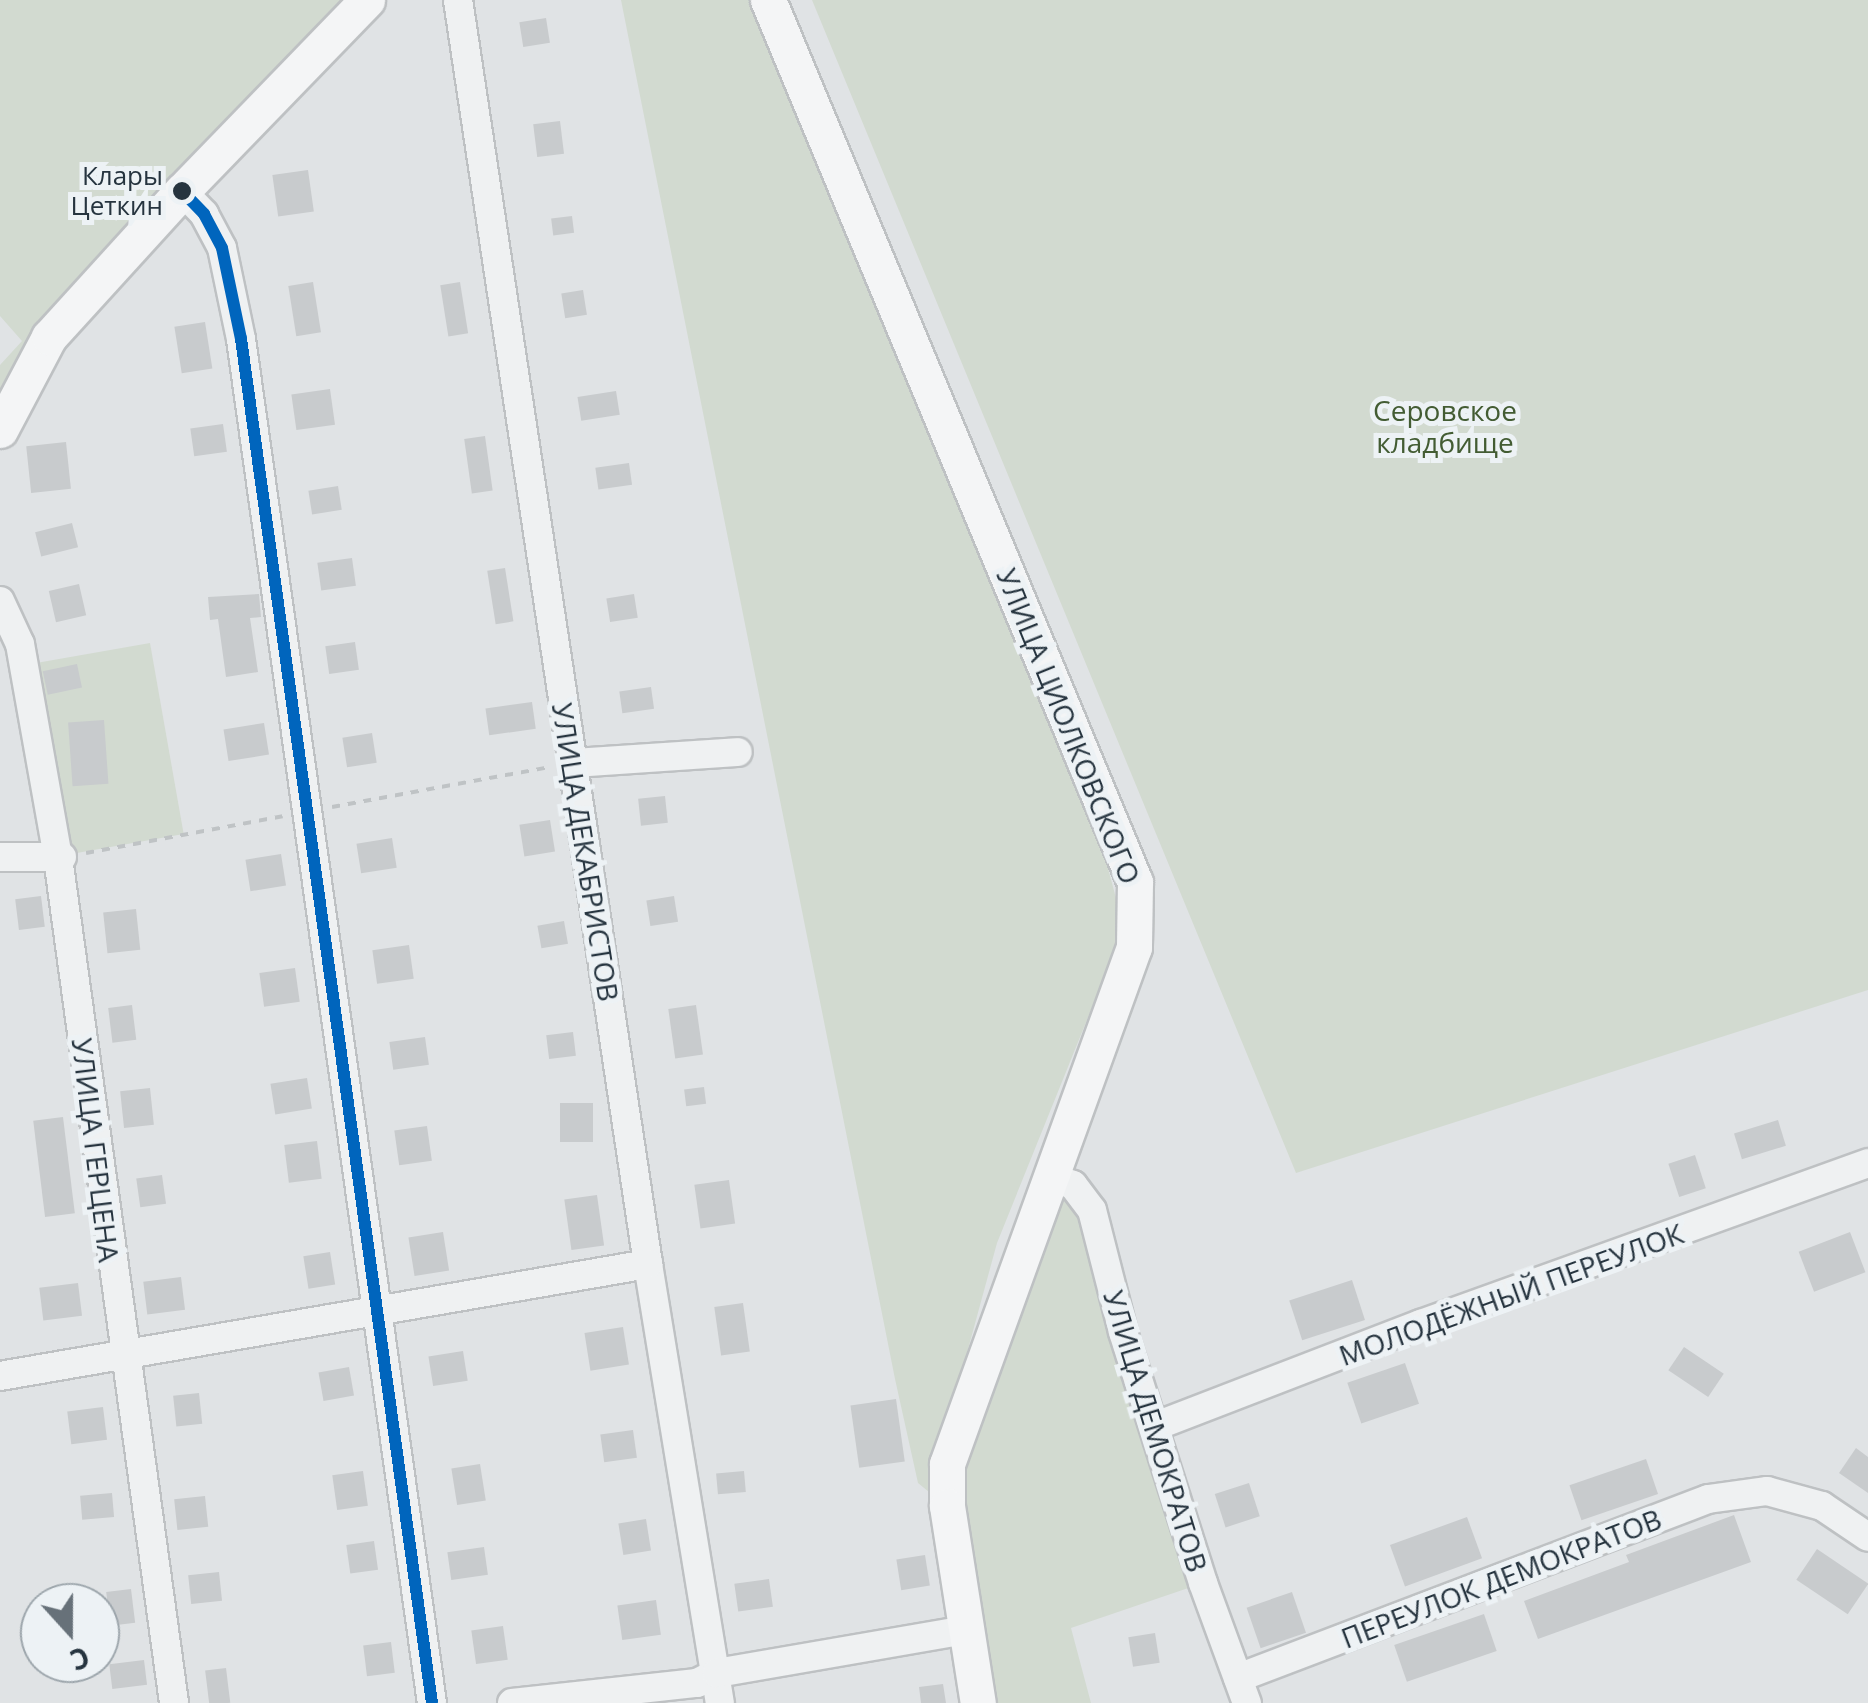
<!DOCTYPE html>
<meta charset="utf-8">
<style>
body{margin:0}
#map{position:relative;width:1868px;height:1703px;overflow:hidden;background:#e0e3e5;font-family:"Open Sans",sans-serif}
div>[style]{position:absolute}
.green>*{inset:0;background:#d2dad0;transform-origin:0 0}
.building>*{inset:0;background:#c8cbcd;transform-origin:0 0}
.path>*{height:4px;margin-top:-2px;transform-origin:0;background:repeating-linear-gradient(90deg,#bfc3c5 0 8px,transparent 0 16px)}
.roads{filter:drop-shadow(2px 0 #bec1c3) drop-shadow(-2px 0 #bec1c3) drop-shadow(0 2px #bec1c3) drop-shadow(0 -2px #bec1c3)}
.minor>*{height:28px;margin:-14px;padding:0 14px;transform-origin:14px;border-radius:14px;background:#eff1f2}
.major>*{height:35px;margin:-17.5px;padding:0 17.5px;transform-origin:17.5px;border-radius:17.5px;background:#f4f5f6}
.bus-1>*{height:12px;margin:-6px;padding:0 6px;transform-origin:6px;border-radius:6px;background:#0065bd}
.dots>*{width:28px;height:28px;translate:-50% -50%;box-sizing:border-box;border:5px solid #edf2f5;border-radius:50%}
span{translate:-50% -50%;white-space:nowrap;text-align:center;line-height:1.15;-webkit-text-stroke:10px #edf2f5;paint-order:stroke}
.bus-label{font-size:26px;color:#26343f}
.right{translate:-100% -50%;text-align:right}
.park-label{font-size:28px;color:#435c33}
.street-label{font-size:28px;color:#26343f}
.north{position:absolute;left:20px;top:1583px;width:100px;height:100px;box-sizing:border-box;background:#edf2f5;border:2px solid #9da6ac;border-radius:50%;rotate:159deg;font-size:28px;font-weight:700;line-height:40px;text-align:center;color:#26343f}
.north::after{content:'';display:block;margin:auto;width:35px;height:45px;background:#677179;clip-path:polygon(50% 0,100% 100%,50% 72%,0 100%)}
</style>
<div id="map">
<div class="green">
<div style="clip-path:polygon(0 0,367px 0,182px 191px,0 430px,0 365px,22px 341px,0 316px)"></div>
<div style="clip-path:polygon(621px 0,752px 0,1098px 831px,1124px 928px,997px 1243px,929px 1492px,918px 1483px,895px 1379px)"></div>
<div style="clip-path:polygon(812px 0,1868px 0,1868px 990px,1296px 1173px)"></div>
<div style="left:150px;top:643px;width:194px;height:130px;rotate:80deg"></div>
<div style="clip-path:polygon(1049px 1177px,1073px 1185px,1203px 1583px,1071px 1628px,1091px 1703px,978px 1703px,947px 1506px)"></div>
</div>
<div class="building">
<div style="left:546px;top:18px;width:25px;height:27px;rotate:81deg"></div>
<div style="left:560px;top:121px;width:33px;height:27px;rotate:83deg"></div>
<div style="left:308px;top:170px;width:42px;height:36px;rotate:82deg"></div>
<div style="left:572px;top:216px;width:17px;height:21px;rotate:83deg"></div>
<div style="left:313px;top:282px;width:51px;height:25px;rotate:81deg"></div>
<div style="left:460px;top:282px;width:52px;height:20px;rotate:81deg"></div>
<div style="left:583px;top:290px;width:25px;height:22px;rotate:81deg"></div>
<div style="left:205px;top:322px;width:47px;height:31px;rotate:81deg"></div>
<div style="left:330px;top:389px;width:36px;height:39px;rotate:82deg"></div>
<div style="left:616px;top:391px;width:24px;height:39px;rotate:81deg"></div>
<div style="left:223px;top:424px;width:28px;height:33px;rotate:82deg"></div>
<div style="left:485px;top:436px;width:55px;height:21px;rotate:82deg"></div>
<div style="left:66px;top:442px;width:47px;height:40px;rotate:84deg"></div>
<div style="left:629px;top:463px;width:22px;height:34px;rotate:82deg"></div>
<div style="left:338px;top:486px;width:24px;height:30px;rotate:81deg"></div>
<div style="left:72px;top:523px;width:25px;height:38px;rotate:76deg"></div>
<div style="left:352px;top:558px;width:28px;height:35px;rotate:82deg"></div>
<div style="left:505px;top:568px;width:54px;height:18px;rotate:81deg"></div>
<div style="left:79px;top:584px;width:32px;height:31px;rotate:77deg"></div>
<div style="clip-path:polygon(259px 594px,261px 617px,250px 618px,258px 672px,226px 677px,218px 619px,210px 620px,208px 597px)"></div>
<div style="left:634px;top:594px;width:24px;height:28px;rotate:81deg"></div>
<div style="left:355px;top:642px;width:28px;height:30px;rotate:82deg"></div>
<div style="left:77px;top:664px;width:24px;height:35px;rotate:78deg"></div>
<div style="left:651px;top:687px;width:22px;height:32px;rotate:82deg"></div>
<div style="left:532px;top:702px;width:27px;height:47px;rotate:82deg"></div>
<div style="left:104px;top:720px;width:64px;height:36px;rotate:86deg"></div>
<div style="left:264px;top:723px;width:32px;height:41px;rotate:81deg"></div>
<div style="left:372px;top:733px;width:30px;height:30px;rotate:81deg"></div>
<div style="left:665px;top:796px;width:27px;height:27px;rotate:84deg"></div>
<div style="left:550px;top:820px;width:32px;height:31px;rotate:81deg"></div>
<div style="left:392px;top:838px;width:30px;height:36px;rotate:81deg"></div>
<div style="left:281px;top:854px;width:32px;height:36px;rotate:81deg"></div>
<div style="left:41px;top:896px;width:31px;height:26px;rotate:83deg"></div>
<div style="left:674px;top:896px;width:26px;height:28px;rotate:81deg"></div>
<div style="left:136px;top:909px;width:41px;height:33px;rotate:84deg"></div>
<div style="left:564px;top:921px;width:23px;height:27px;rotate:80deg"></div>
<div style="left:409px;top:945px;width:34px;height:37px;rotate:82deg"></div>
<div style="left:295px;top:968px;width:34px;height:36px;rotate:82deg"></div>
<div style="left:132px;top:1005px;width:35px;height:24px;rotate:83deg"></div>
<div style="left:696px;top:1005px;width:50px;height:28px;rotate:82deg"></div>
<div style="left:573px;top:1032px;width:24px;height:27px;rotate:83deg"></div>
<div style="left:425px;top:1037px;width:28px;height:36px;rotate:82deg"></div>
<div style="left:307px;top:1078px;width:31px;height:37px;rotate:81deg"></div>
<div style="left:704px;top:1087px;width:17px;height:20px;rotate:83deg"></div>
<div style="left:150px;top:1088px;width:37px;height:30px;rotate:84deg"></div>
<div style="left:560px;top:1103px;width:33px;height:39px"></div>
<div style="left:63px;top:1117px;width:97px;height:30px;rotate:83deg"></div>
<div style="left:1778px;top:1120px;width:27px;height:46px;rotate:73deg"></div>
<div style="left:427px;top:1126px;width:35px;height:33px;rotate:82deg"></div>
<div style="left:317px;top:1141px;width:38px;height:33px;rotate:83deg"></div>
<div style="left:1695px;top:1155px;width:35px;height:28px;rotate:72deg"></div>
<div style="left:162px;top:1175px;width:29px;height:26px;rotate:82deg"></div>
<div style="left:729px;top:1180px;width:44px;height:35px;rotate:82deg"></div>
<div style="left:597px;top:1195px;width:51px;height:33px;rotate:82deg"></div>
<div style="left:443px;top:1232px;width:39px;height:35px;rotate:81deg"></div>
<div style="left:1850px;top:1232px;width:43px;height:55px;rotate:69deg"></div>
<div style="left:330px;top:1252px;width:33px;height:27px;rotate:81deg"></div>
<div style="left:181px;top:1277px;width:33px;height:38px;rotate:83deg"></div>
<div style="left:1352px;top:1280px;width:42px;height:66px;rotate:72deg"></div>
<div style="left:78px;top:1283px;width:33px;height:39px;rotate:83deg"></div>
<div style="left:743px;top:1303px;width:49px;height:29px;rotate:82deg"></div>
<div style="left:623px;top:1327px;width:38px;height:39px;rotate:81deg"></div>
<div style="left:1684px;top:1347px;width:48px;height:28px;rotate:34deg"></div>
<div style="left:463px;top:1351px;width:30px;height:35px;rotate:81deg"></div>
<div style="left:1405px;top:1363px;width:43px;height:61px;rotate:71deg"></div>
<div style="left:349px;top:1367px;width:29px;height:31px;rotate:80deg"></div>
<div style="left:199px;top:1393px;width:31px;height:26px;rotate:84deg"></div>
<div style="left:896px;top:1399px;width:63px;height:46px;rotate:82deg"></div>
<div style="left:103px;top:1407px;width:33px;height:36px;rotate:83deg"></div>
<div style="left:633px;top:1430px;width:28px;height:33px;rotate:82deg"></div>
<div style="clip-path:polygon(1856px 1448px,1868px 1457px,1868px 1493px,1839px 1473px)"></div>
<div style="left:1646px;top:1459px;width:37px;height:81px;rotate:71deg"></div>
<div style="left:480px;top:1464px;width:37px;height:29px;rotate:81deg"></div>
<div style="left:363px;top:1471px;width:35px;height:31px;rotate:82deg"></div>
<div style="left:744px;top:1471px;width:21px;height:28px;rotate:85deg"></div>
<div style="left:1249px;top:1483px;width:35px;height:36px;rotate:72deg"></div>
<div style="left:112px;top:1493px;width:24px;height:32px;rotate:85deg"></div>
<div style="left:205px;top:1496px;width:31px;height:31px;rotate:84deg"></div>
<div style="clip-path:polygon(1734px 1515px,1751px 1562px,1538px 1639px,1524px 1601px,1629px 1562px,1626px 1555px)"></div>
<div style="left:1467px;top:1517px;width:44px;height:82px;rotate:70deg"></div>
<div style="left:646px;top:1519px;width:32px;height:28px;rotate:81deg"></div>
<div style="left:374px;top:1541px;width:29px;height:28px;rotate:82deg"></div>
<div style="left:484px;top:1547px;width:28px;height:37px;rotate:82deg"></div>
<div style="left:1817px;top:1549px;width:62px;height:37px;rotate:34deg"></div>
<div style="left:925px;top:1555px;width:31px;height:29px;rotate:81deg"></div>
<div style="left:219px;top:1572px;width:29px;height:31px;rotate:84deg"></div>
<div style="left:769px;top:1579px;width:28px;height:35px;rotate:82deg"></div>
<div style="left:131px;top:1589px;width:34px;height:25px;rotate:83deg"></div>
<div style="left:1292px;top:1592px;width:43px;height:48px;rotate:71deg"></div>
<div style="left:656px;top:1600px;width:35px;height:39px;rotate:82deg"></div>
<div style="left:1484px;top:1614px;width:39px;height:95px;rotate:71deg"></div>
<div style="left:503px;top:1626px;width:34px;height:32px;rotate:82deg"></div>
<div style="left:1155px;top:1633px;width:30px;height:27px;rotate:81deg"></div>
<div style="left:391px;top:1642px;width:31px;height:28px;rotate:83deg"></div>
<div style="left:144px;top:1660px;width:25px;height:35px;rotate:83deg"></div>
<div style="left:226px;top:1668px;width:35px;height:21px;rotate:83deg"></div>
<div style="clip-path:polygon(943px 1684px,946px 1703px,921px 1703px,919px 1687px)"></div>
</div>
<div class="path">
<div style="left:332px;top:807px;width:221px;rotate:-10.4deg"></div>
<div style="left:86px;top:853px;width:200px;rotate:-10.6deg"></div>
</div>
<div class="roads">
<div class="minor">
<div style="left:458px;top:0;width:1278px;rotate:81.45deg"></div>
<div style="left:648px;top:1264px;width:445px;rotate:80.7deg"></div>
<div style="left:182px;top:191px;width:32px;rotate:46deg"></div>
<div style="left:204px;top:214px;width:38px;rotate:62deg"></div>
<div style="left:222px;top:248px;width:93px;rotate:78.2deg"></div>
<div style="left:241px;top:339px;width:1377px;rotate:82.03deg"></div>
<div style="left:0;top:601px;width:47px;rotate:65.1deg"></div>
<div style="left:20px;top:644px;width:217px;rotate:79.9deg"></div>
<div style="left:58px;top:858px;width:853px;rotate:82.18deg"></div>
<div style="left:573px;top:763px;width:165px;rotate:-3.8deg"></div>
<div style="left:0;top:857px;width:62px"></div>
<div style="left:1049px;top:1177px;width:25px;rotate:18deg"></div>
<div style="left:1073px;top:1185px;width:31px;rotate:53deg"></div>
<div style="left:1092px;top:1210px;width:126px;rotate:75.7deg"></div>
<div style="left:1123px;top:1332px;width:263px;rotate:72.3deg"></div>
<div style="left:1203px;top:1583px;width:128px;rotate:69.9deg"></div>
<div style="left:0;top:1376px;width:658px;rotate:-9.81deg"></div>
<div style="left:1156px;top:1426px;width:284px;rotate:-21.1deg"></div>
<div style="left:1421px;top:1324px;width:475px;rotate:-19.8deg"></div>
<div style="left:1238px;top:1678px;width:503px;rotate:-20.85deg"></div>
<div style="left:1708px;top:1499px;width:60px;rotate:-7.7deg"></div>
<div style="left:1767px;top:1491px;width:57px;rotate:15.3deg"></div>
<div style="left:1822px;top:1506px;width:55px;rotate:34deg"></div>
<div style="left:512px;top:1703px;width:186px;rotate:-6.2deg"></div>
<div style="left:697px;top:1683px;width:22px;rotate:-27deg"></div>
<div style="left:717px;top:1673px;width:253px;rotate:-9.8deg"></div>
</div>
<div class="major">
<div style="left:768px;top:0;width:955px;rotate:67.41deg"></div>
<div style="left:1135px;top:882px;width:65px;rotate:90.9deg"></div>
<div style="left:1134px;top:947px;width:550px;rotate:109.89deg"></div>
<div style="left:947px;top:1464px;width:42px;rotate:90deg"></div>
<div style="left:947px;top:1506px;width:199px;rotate:81.1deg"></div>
<div style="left:0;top:430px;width:105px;rotate:-62.2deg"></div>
<div style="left:49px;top:337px;width:197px;rotate:-47.7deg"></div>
<div style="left:182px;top:191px;width:266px;rotate:-45.9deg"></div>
</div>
</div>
<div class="bus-1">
<div style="left:182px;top:191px;width:32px;rotate:46deg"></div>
<div style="left:204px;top:214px;width:38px;rotate:62deg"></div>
<div style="left:222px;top:248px;width:93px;rotate:78.2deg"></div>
<div style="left:241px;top:339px;width:1377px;rotate:82.03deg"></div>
</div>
<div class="dots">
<div style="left:182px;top:191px;background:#26343f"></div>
</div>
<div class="bus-label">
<span class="right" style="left:163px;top:191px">Клары<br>Цеткин</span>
</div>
<div class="park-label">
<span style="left:1445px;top:426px">Серовское<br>кладбище</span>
</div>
<div class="street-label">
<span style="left:1069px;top:726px;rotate:68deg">УЛИЦА ЦИОЛКОВСКОГО</span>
<span style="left:586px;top:852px;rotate:81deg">УЛИЦА ДЕКАБРИСТОВ</span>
<span style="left:96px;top:1150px;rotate:83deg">УЛИЦА ГЕРЦЕНА</span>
<span style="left:1511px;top:1294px;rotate:-20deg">МОЛОДЁЖНЫЙ ПЕРЕУЛОК</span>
<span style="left:1156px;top:1431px;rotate:73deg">УЛИЦА ДЕМОКРАТОВ</span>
<span style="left:1501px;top:1578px;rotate:-21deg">ПЕРЕУЛОК ДЕМОКРАТОВ</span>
</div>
<div class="north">С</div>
</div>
